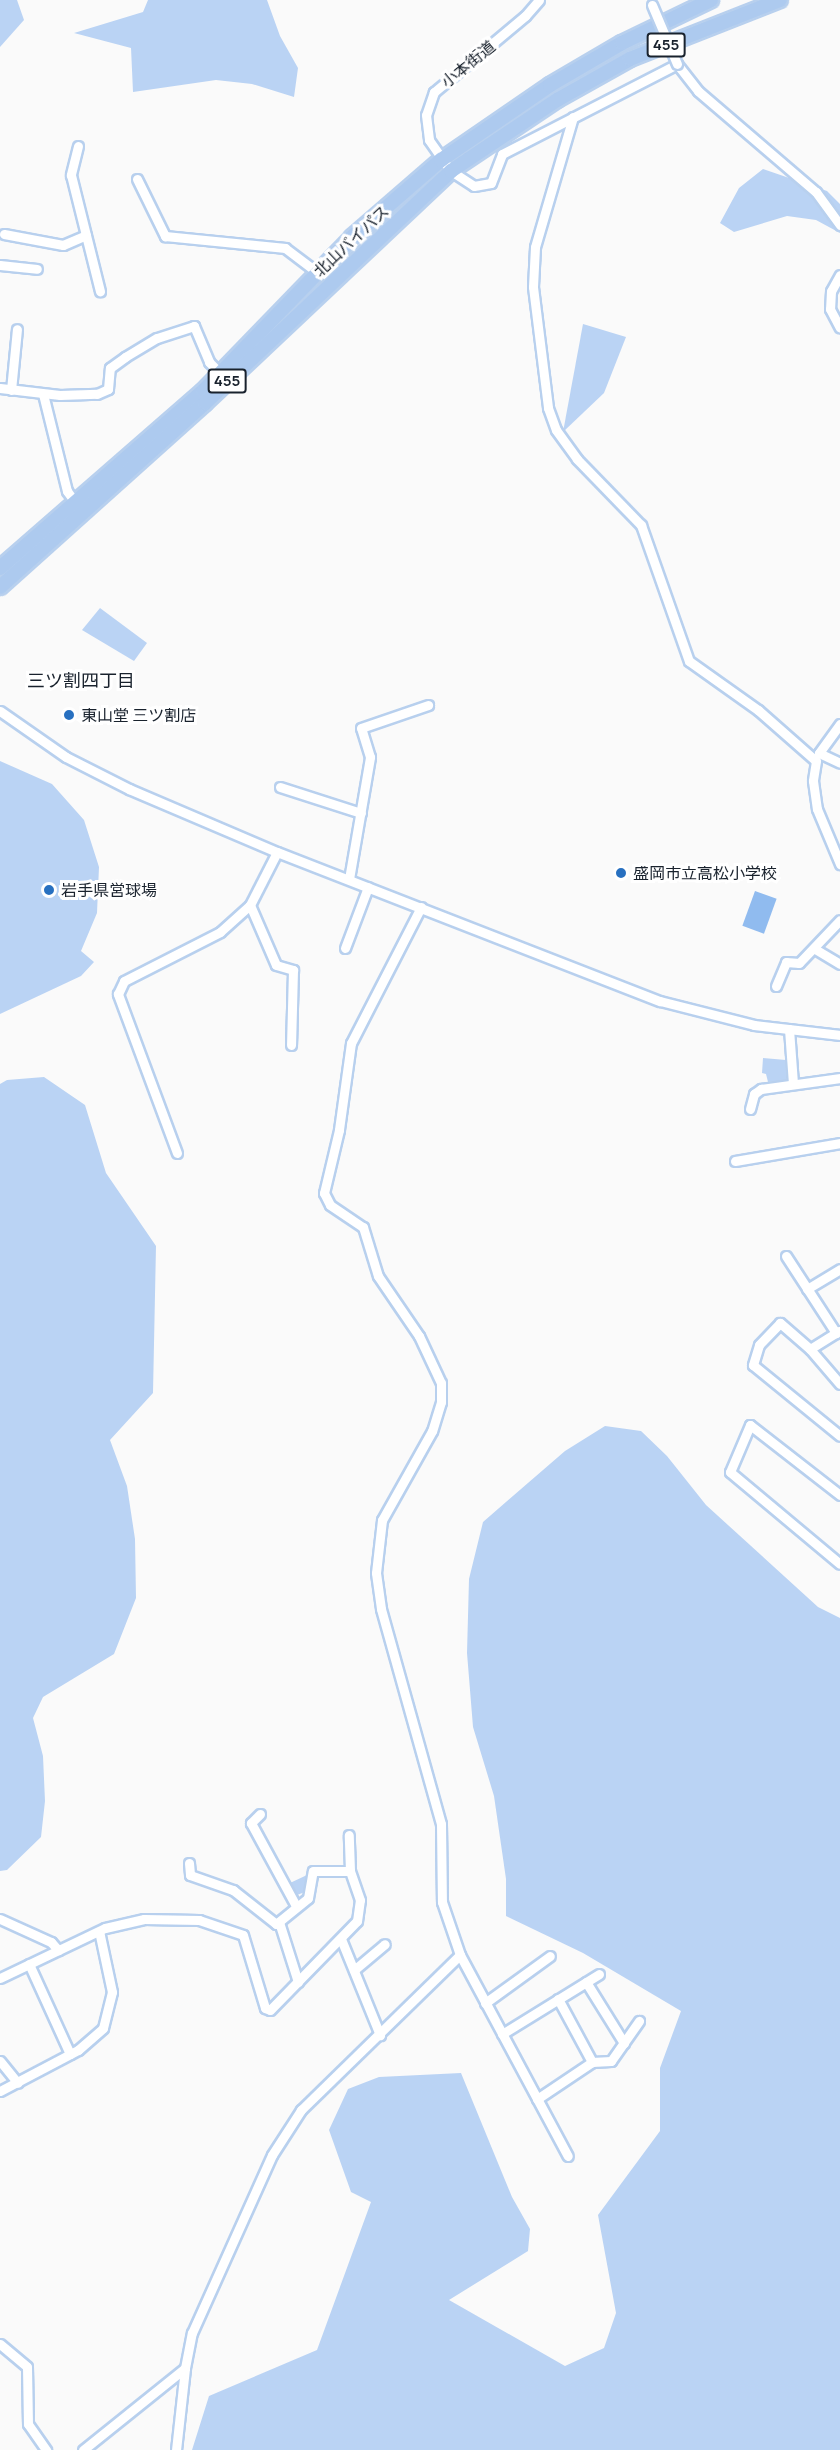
<!DOCTYPE html>
<meta charset="utf-8">
<style>
body{margin:0}
#map{position:relative;width:840px;height:2450px;overflow:hidden;background:#fafafa;font-family:Manrope,"Noto Sans JP",sans-serif}
div>[style]{position:absolute}
.green>*{inset:0;background:#bad3f4}
.water>*{inset:0;background:#90bbef;transform-origin:0 0}
.roads{filter:drop-shadow(2px 0 #b8d0ee) drop-shadow(-2px 0 #b8d0ee) drop-shadow(0 2px #b8d0ee) drop-shadow(0 -2px #b8d0ee)}
.minor>*{height:9px;margin:-4.5px;padding:0 4.5px;transform-origin:4.5px;border-radius:4.5px;background:#fff}
.highway>*{height:14px;margin:-7px;padding:0 7px;transform-origin:7px;border-radius:7px;background:#adcaef}
.bridges{filter:drop-shadow(2px 0 #b8d0ee) drop-shadow(-2px 0 #b8d0ee) drop-shadow(0 2px #b8d0ee) drop-shadow(0 -2px #b8d0ee)}
.minor-bridge>*{height:9px;margin:-4.5px;padding:0 4.5px;transform-origin:4.5px;border-radius:4.5px;background:#fff}
.dots>*{width:16px;height:16px;translate:-50% -50%;box-sizing:border-box;border:3px solid #fff;border-radius:50%}
span{translate:-50% -50%;white-space:nowrap;text-align:center;line-height:1.15;-webkit-text-stroke:6px #fff;paint-order:stroke}
.shield-label span{padding:2px 4px;background:#fff;border:2px solid;border-radius:4px;-webkit-text-stroke-width:0}
.shield-label{font-size:15px;color:#19222d;font-weight:700}
.street-label{font-size:16px;color:#19222d}
.poi-label{font-size:16px;color:#19222d}
.left{translate:0 -50%;text-align:left}
.neighbourhood-label{font-size:18px;color:#19222d}
</style>
<div id="map">
<div class="green">
<div style="clip-path:polygon(0 0,17px 0,24px 20px,0 47px)"></div>
<div style="clip-path:polygon(148px 0,267px 0,280px 36px,298px 68px,294px 97px,252px 84px,216px 80px,133px 92px,131px 48px,74px 33px,143px 12px)"></div>
<div style="clip-path:polygon(763px 169px,827px 191px,840px 204px,840px 233px,816px 220px,787px 216px,734px 232px,720px 223px,739px 188px)"></div>
<div style="clip-path:polygon(583px 324px,626px 337px,604px 393px,563px 432px)"></div>
<div style="clip-path:polygon(100px 608px,147px 643px,134px 661px,82px 630px)"></div>
<div style="clip-path:polygon(0 761px,52px 784px,84px 820px,99px 867px,97px 913px,81px 951px,94px 962px,81px 976px,0 1014px)"></div>
<div style="clip-path:polygon(763px 1058px,786px 1060px,788px 1080px,768px 1082px,766px 1074px,762px 1073px)"></div>
<div style="clip-path:polygon(44px 1077px,85px 1105px,106px 1173px,156px 1246px,153px 1393px,110px 1440px,127px 1486px,135px 1539px,136px 1598px,114px 1654px,43px 1697px,33px 1718px,43px 1756px,45px 1801px,41px 1837px,7px 1870px,0 1871px,0 1084px,7px 1080px)"></div>
<div style="clip-path:polygon(605px 1426px,641px 1431px,667px 1456px,706px 1505px,818px 1607px,840px 1618px,840px 2450px,192px 2450px,209px 2396px,317px 2350px,371px 2202px,351px 2192px,329px 2130px,348px 2089px,379px 2077px,461px 2073px,512px 2197px,530px 2229px,528px 2251px,449px 2300px,565px 2366px,604px 2348px,616px 2313px,598px 2215px,660px 2131px,660px 2068px,681px 2011px,583px 1953px,506px 1916px,506px 1879px,494px 1796px,473px 1727px,467px 1653px,469px 1579px,483px 1522px,565px 1451px)"></div>
<div style="clip-path:polygon(307px 1875px,305px 1892px,297px 1895px,290px 1883px)"></div>
</div>
<div class="water">
<div style="left:755px;top:891px;width:23px;height:37px;rotate:20deg"></div>
</div>
<div class="roads">
<div class="minor">
<div style="left:539px;top:0;width:21px;rotate:131deg"></div>
<div style="left:525px;top:16px;width:119px;rotate:140.1deg"></div>
<div style="left:434px;top:92px;width:24px;rotate:109deg"></div>
<div style="left:426px;top:115px;width:25px;rotate:83deg"></div>
<div style="left:429px;top:140px;width:38px;rotate:55deg"></div>
<div style="left:451px;top:171px;width:27px;rotate:33deg"></div>
<div style="left:474px;top:186px;width:17px;rotate:-10deg"></div>
<div style="left:491px;top:183px;width:31px;rotate:-69deg"></div>
<div style="left:502px;top:154px;width:197px;rotate:-27.2deg"></div>
<div style="left:677px;top:64px;width:34px;rotate:52deg"></div>
<div style="left:698px;top:91px;width:155px;rotate:40.6deg"></div>
<div style="left:816px;top:192px;width:41px;rotate:54deg"></div>
<div style="left:573px;top:117px;width:135px;rotate:106.3deg"></div>
<div style="left:535px;top:247px;width:40px;rotate:92.9deg"></div>
<div style="left:533px;top:287px;width:122px;rotate:82.9deg"></div>
<div style="left:548px;top:408px;width:23px;rotate:70deg"></div>
<div style="left:556px;top:430px;width:36px;rotate:54deg"></div>
<div style="left:577px;top:459px;width:92px;rotate:45.9deg"></div>
<div style="left:641px;top:525px;width:144px;rotate:70.6deg"></div>
<div style="left:689px;top:661px;width:85px;rotate:35.4deg"></div>
<div style="left:758px;top:710px;width:77px;rotate:41.3deg"></div>
<div style="left:816px;top:761px;width:20px;rotate:99deg"></div>
<div style="left:813px;top:781px;width:28px;rotate:82deg"></div>
<div style="left:817px;top:809px;width:60px;rotate:67.3deg"></div>
<div style="left:78px;top:146px;width:30px;rotate:104deg"></div>
<div style="left:71px;top:175px;width:120px;rotate:76deg"></div>
<div style="left:137px;top:179px;width:64px;rotate:63.8deg"></div>
<div style="left:165px;top:236px;width:121px;rotate:5.7deg"></div>
<div style="left:285px;top:248px;width:40px;rotate:37deg"></div>
<div style="left:4px;top:234px;width:60px;rotate:10.6deg"></div>
<div style="left:63px;top:245px;width:25px;rotate:-23deg"></div>
<div style="left:0;top:265px;width:37px;rotate:6deg"></div>
<div style="left:840px;top:275px;width:18px;rotate:119deg"></div>
<div style="left:831px;top:291px;width:18px;rotate:93deg"></div>
<div style="left:830px;top:309px;width:21px;rotate:62deg"></div>
<div style="left:0;top:388px;width:60px;rotate:6.7deg"></div>
<div style="left:60px;top:395px;width:37px;rotate:-2deg"></div>
<div style="left:97px;top:394px;width:12px;rotate:-24deg"></div>
<div style="left:108px;top:389px;width:21px;rotate:-85deg"></div>
<div style="left:110px;top:368px;width:19px;rotate:-36deg"></div>
<div style="left:125px;top:357px;width:37px;rotate:-31deg"></div>
<div style="left:157px;top:338px;width:39px;rotate:-18deg"></div>
<div style="left:194px;top:326px;width:39px;rotate:67deg"></div>
<div style="left:209px;top:362px;width:16px;rotate:45deg"></div>
<div style="left:11px;top:390px;width:61px;rotate:-84.4deg"></div>
<div style="left:43px;top:394px;width:100px;rotate:76.1deg"></div>
<div style="left:67px;top:491px;width:14px;rotate:54deg"></div>
<div style="left:0;top:711px;width:80px;rotate:34.9deg"></div>
<div style="left:66px;top:757px;width:71px;rotate:26.9deg"></div>
<div style="left:129px;top:789px;width:161px;rotate:23.1deg"></div>
<div style="left:277px;top:852px;width:411px;rotate:21.3deg"></div>
<div style="left:660px;top:1001px;width:97px;rotate:14.3deg"></div>
<div style="left:754px;top:1025px;width:87px;rotate:6.6deg"></div>
<div style="left:840px;top:724px;width:36px;rotate:126deg"></div>
<div style="left:819px;top:753px;width:23px;rotate:25deg"></div>
<div style="left:280px;top:787px;width:85px;rotate:17.8deg"></div>
<div style="left:349px;top:879px;width:124px;rotate:-80.2deg"></div>
<div style="left:370px;top:757px;width:30px;rotate:-107deg"></div>
<div style="left:361px;top:728px;width:71px;rotate:-18.9deg"></div>
<div style="left:250px;top:905px;width:65px;rotate:66.6deg"></div>
<div style="left:276px;top:965px;width:18px;rotate:16deg"></div>
<div style="left:293px;top:970px;width:75px;rotate:91.5deg"></div>
<div style="left:421px;top:907px;width:153px;rotate:117.2deg"></div>
<div style="left:351px;top:1043px;width:88px;rotate:97.9deg"></div>
<div style="left:339px;top:1130px;width:65px;rotate:103.4deg"></div>
<div style="left:324px;top:1193px;width:13px;rotate:63deg"></div>
<div style="left:330px;top:1205px;width:40px;rotate:34deg"></div>
<div style="left:363px;top:1227px;width:51px;rotate:73deg"></div>
<div style="left:378px;top:1276px;width:73px;rotate:55.7deg"></div>
<div style="left:419px;top:1336px;width:52px;rotate:64.9deg"></div>
<div style="left:441px;top:1383px;width:19px;rotate:90deg"></div>
<div style="left:441px;top:1402px;width:30px;rotate:107deg"></div>
<div style="left:432px;top:1431px;width:102px;rotate:119.3deg"></div>
<div style="left:382px;top:1520px;width:53px;rotate:96.5deg"></div>
<div style="left:376px;top:1573px;width:36px;rotate:82deg"></div>
<div style="left:381px;top:1609px;width:223px;rotate:74.4deg"></div>
<div style="left:441px;top:1824px;width:78px;rotate:89.3deg"></div>
<div style="left:442px;top:1902px;width:56px;rotate:71.2deg"></div>
<div style="left:460px;top:1955px;width:228px;rotate:61.8deg"></div>
<div style="left:345px;top:948px;width:65px;rotate:-69.3deg"></div>
<div style="left:815px;top:949px;width:29px;rotate:31deg"></div>
<div style="left:776px;top:986px;width:26px;rotate:-67deg"></div>
<div style="left:786px;top:962px;width:13px;rotate:4deg"></div>
<div style="left:799px;top:963px;width:59px;rotate:-46.4deg"></div>
<div style="left:789px;top:1029px;width:55px;rotate:85.8deg"></div>
<div style="left:750px;top:1109px;width:16px;rotate:-75deg"></div>
<div style="left:754px;top:1094px;width:9px;rotate:-36deg"></div>
<div style="left:761px;top:1089px;width:80px;rotate:-7.9deg"></div>
<div style="left:177px;top:1153px;width:170px;rotate:-110.4deg"></div>
<div style="left:118px;top:994px;width:14px;rotate:-65deg"></div>
<div style="left:124px;top:981px;width:108px;rotate:-27deg"></div>
<div style="left:220px;top:932px;width:40px;rotate:-42deg"></div>
<div style="left:250px;top:905px;width:59px;rotate:-63deg"></div>
<div style="left:735px;top:1161px;width:107px;rotate:-9.7deg"></div>
<div style="left:786px;top:1256px;width:92px;rotate:57deg"></div>
<div style="left:807px;top:1289px;width:39px;rotate:-31deg"></div>
<div style="left:810px;top:1349px;width:34px;rotate:-32deg"></div>
<div style="left:840px;top:1384px;width:46px;rotate:-130.6deg"></div>
<div style="left:810px;top:1349px;width:40px;rotate:-139deg"></div>
<div style="left:780px;top:1323px;width:30px;rotate:134deg"></div>
<div style="left:759px;top:1345px;width:21px;rotate:107deg"></div>
<div style="left:753px;top:1365px;width:112px;rotate:39.2deg"></div>
<div style="left:840px;top:1495px;width:114px;rotate:-142.1deg"></div>
<div style="left:750px;top:1425px;width:51px;rotate:113.1deg"></div>
<div style="left:730px;top:1472px;width:143px;rotate:39.9deg"></div>
<div style="left:260px;top:1814px;width:13px;rotate:135deg"></div>
<div style="left:251px;top:1823px;width:94px;rotate:61.5deg"></div>
<div style="left:189px;top:1863px;width:12px;rotate:85deg"></div>
<div style="left:190px;top:1875px;width:46px;rotate:19.2deg"></div>
<div style="left:233px;top:1890px;width:55px;rotate:38.3deg"></div>
<div style="left:276px;top:1924px;width:41px;rotate:-39.1deg"></div>
<div style="left:308px;top:1898px;width:27px;rotate:-80deg"></div>
<div style="left:313px;top:1871px;width:37px"></div>
<div style="left:0;top:1919px;width:56px;rotate:24.3deg"></div>
<div style="left:51px;top:1942px;width:11px;rotate:49deg"></div>
<div style="left:279px;top:1922px;width:63px;rotate:72.4deg"></div>
<div style="left:341px;top:1939px;width:104px;rotate:67.9deg"></div>
<div style="left:29px;top:1964px;width:99px;rotate:65.5deg"></div>
<div style="left:354px;top:1970px;width:40px;rotate:-40deg"></div>
<div style="left:0;top:1978px;width:116px;rotate:-25.5deg"></div>
<div style="left:105px;top:1928px;width:40px;rotate:-13deg"></div>
<div style="left:144px;top:1919px;width:55px;rotate:1deg"></div>
<div style="left:199px;top:1920px;width:46px;rotate:18.8deg"></div>
<div style="left:243px;top:1935px;width:76px;rotate:73.2deg"></div>
<div style="left:265px;top:2008px;width:5px;rotate:22deg"></div>
<div style="left:270px;top:2010px;width:124px;rotate:-45.7deg"></div>
<div style="left:357px;top:1921px;width:21px;rotate:-82deg"></div>
<div style="left:360px;top:1900px;width:31px;rotate:-109deg"></div>
<div style="left:350px;top:1871px;width:36px;rotate:-92deg"></div>
<div style="left:586px;top:1982px;width:72px;rotate:58.1deg"></div>
<div style="left:558px;top:1999px;width:72px;rotate:61.6deg"></div>
<div style="left:592px;top:2062px;width:19px;rotate:-3deg"></div>
<div style="left:611px;top:2061px;width:49px;rotate:-55deg"></div>
<div style="left:485px;top:2003px;width:80px;rotate:-35.9deg"></div>
<div style="left:502px;top:2034px;width:114px;rotate:-31.7deg"></div>
<div style="left:0;top:2061px;width:28px;rotate:51deg"></div>
<div style="left:0;top:2091px;width:88px;rotate:-27.7deg"></div>
<div style="left:78px;top:2050px;width:33px;rotate:-41deg"></div>
<div style="left:103px;top:2028px;width:37px;rotate:-76deg"></div>
<div style="left:112px;top:1992px;width:62px;rotate:-102deg"></div>
<div style="left:537px;top:2099px;width:66px;rotate:-33.9deg"></div>
<div style="left:0;top:2344px;width:35px;rotate:40deg"></div>
<div style="left:27px;top:2367px;width:57px;rotate:89deg"></div>
<div style="left:28px;top:2424px;width:32px;rotate:55deg"></div>
<div style="left:83px;top:2450px;width:131px;rotate:-38.8deg"></div>
<div style="left:185px;top:2368px;width:36px;rotate:-79deg"></div>
<div style="left:192px;top:2333px;width:195px;rotate:-65.8deg"></div>
<div style="left:272px;top:2155px;width:54px;rotate:-57.2deg"></div>
<div style="left:301px;top:2110px;width:222px;rotate:-44.3deg"></div>
<div style="left:176px;top:2450px;width:82px;rotate:-83.7deg"></div>
</div>
<div class="highway">
<div style="left:0;top:568px;width:269px;rotate:-41.1deg"></div>
<div style="left:203px;top:391px;width:214px;rotate:-45.9deg"></div>
<div style="left:352px;top:237px;width:118px;rotate:-40.9deg"></div>
<div style="left:441px;top:160px;width:132px;rotate:-34.5deg"></div>
<div style="left:550px;top:85px;width:83px;rotate:-30.3deg"></div>
<div style="left:622px;top:43px;width:99px;rotate:-25.8deg"></div>
<div style="left:0;top:587px;width:275px;rotate:-41.9deg"></div>
<div style="left:205px;top:403px;width:338px;rotate:-43.3deg"></div>
<div style="left:451px;top:171px;width:128px;rotate:-33.8deg"></div>
<div style="left:557px;top:100px;width:84px;rotate:-29.3deg"></div>
<div style="left:630px;top:59px;width:161px;rotate:-21.5deg"></div>
</div>
</div>
<div class="bridges">
<div class="minor-bridge">
<div style="left:652px;top:5px;width:64px;rotate:67deg"></div>
</div>
</div>
<div class="dots">
<div style="left:69px;top:715px;background:#2870c0"></div>
<div style="left:621px;top:873px;background:#2870c0"></div>
<div style="left:49px;top:890px;background:#2870c0"></div>
</div>
<div class="shield-label">
<span style="left:666px;top:45px">455</span>
<span style="left:227px;top:381px">455</span>
</div>
<div class="street-label">
<span style="left:468px;top:64px;rotate:-39deg">小本街道</span>
<span style="left:351px;top:241px;rotate:-43deg">北山バイパス</span>
</div>
<div class="poi-label">
<span class="left" style="left:81px;top:715px">東山堂 三ツ割店</span>
<span class="left" style="left:633px;top:873px">盛岡市立高松小学校</span>
<span class="left" style="left:61px;top:890px">岩手県営球場</span>
</div>
<div class="neighbourhood-label">
<span style="left:81px;top:680px">三ツ割四丁目</span>
</div>
</div>
